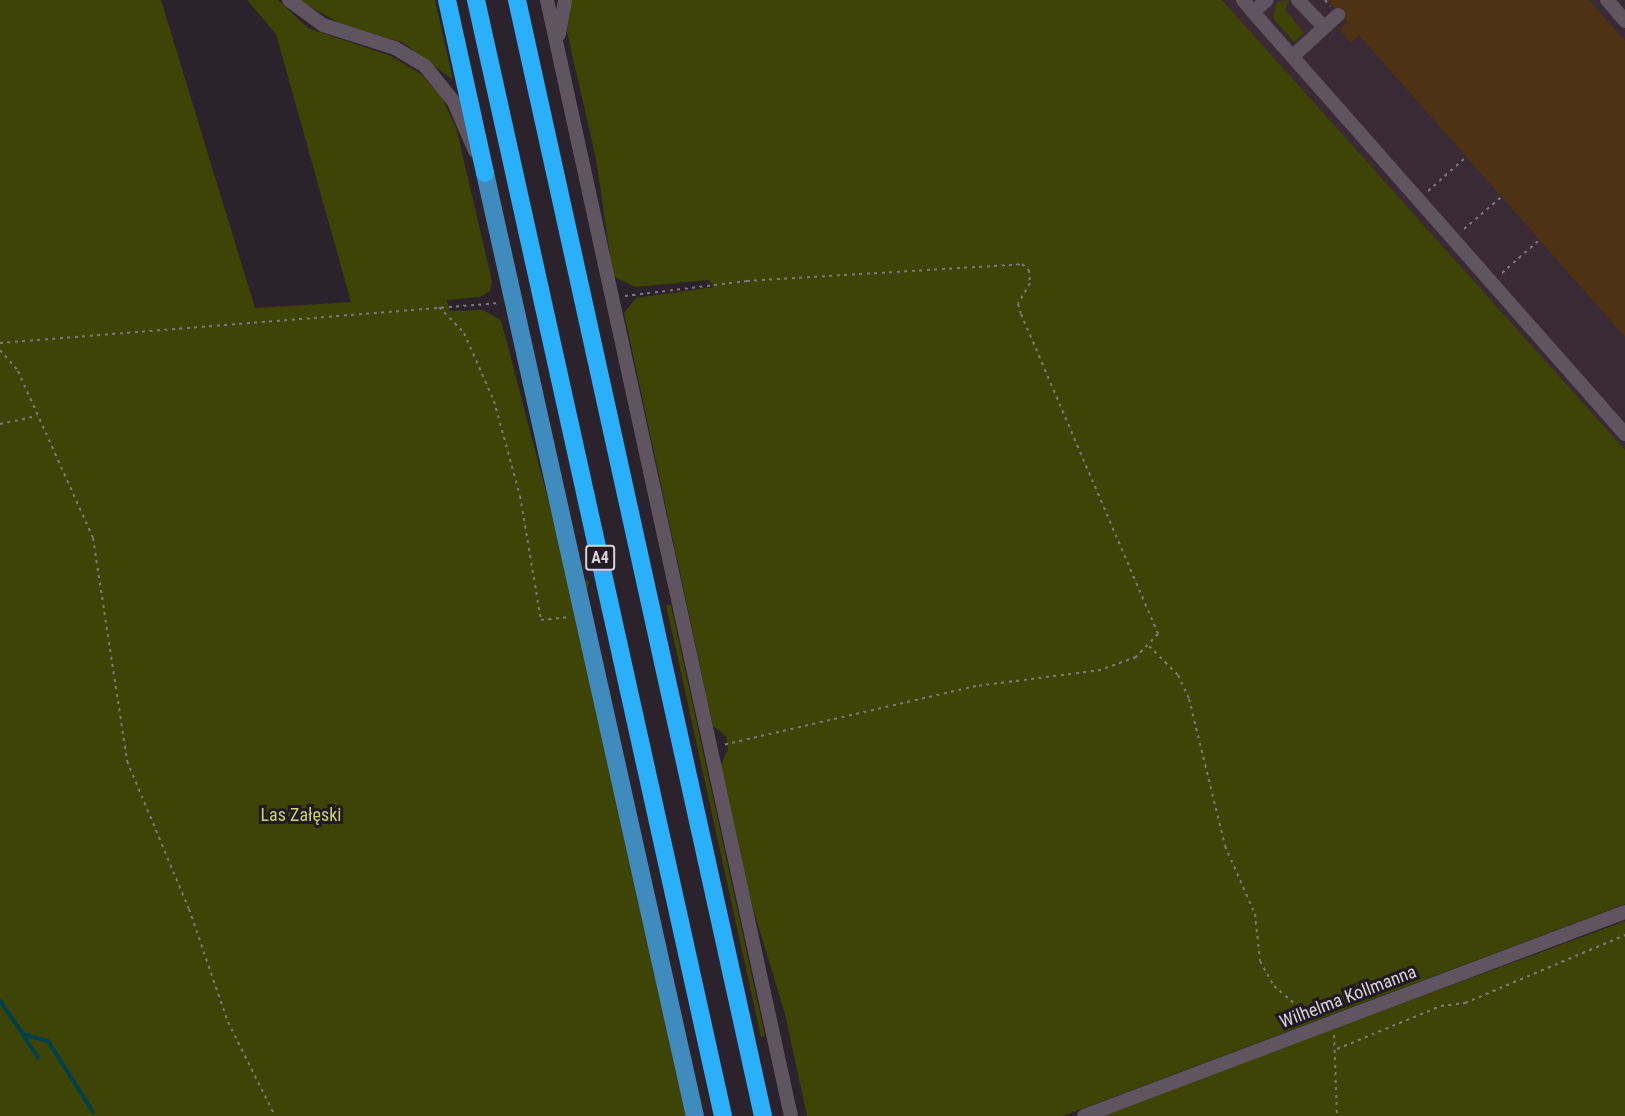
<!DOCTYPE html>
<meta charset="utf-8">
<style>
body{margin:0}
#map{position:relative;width:1625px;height:1116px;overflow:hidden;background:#2b222b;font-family:"Roboto Condensed",sans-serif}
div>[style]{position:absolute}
.industrial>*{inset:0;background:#3a2a35}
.green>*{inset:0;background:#3e4306;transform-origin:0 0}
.stream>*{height:4px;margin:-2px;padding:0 2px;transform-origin:2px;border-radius:2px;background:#02414b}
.building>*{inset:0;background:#4d3313}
.path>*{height:2px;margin-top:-1px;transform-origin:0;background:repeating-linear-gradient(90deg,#807880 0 3px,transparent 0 7.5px)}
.minor>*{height:14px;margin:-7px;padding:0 7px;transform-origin:7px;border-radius:7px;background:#5f545f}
.major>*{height:18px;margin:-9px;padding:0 9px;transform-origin:9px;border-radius:9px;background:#3f8bbd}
.highway>*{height:18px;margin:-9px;padding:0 9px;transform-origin:9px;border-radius:9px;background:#2aaffb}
span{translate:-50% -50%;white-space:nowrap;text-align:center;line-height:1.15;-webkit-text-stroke:6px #221922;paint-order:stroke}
.shield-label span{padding:2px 4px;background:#221922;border:2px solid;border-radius:4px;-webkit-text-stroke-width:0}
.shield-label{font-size:16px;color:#d9d2d9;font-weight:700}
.park-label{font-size:18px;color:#cad56e}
.street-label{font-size:18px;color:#d9d2d9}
</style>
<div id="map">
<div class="industrial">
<div style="clip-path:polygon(1222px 0,1625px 0,1625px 452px)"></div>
</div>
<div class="green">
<div style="clip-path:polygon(0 0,161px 0,255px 308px,351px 302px,276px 34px,247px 0,278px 0,308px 28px,391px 56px,421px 74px,442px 98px,456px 127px,492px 281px,490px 291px,480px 297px,447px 300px,450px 311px,483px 310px,501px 320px,569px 580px,688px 1116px,0 1116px)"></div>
<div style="clip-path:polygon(298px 0,435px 0,453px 80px,402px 42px,343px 25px)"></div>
<div style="clip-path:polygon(571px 0,1222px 0,1625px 450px,1625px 904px,1063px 1116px,807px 1116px,785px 1014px,752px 905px,721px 765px,728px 749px,726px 736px,713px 726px,624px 313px,636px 298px,713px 287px,709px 280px,635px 287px,613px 276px,596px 159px,567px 32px)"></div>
<div style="clip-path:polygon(1289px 0,1285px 10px,1304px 33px,1294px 42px,1273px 18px,1277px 2px)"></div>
<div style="left:584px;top:580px;width:5px;height:482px;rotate:11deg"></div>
<div style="clip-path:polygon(666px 605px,671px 605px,765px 1036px,761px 1037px)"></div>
<div style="clip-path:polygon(1625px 921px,1625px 1116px,1103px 1116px,1236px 1065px)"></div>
</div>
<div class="stream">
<div style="left:0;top:1001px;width:40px;rotate:55.1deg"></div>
<div style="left:23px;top:1034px;width:26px;rotate:16deg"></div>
<div style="left:48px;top:1041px;width:84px;rotate:57.6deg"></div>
<div style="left:23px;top:1035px;width:27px;rotate:56deg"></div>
</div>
<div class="building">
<div style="clip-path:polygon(1328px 0,1589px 0,1625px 41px,1625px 337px,1359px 35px,1351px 43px,1339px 29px,1348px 22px)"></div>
</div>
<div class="path">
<div style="left:1325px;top:0;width:8px;rotate:50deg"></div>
<div style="left:1428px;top:191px;width:51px;rotate:-41.8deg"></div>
<div style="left:1464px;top:229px;width:48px;rotate:-40.7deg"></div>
<div style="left:1502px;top:273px;width:48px;rotate:-41.6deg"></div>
<div style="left:625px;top:296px;width:123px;rotate:-7deg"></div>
<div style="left:747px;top:281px;width:276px;rotate:-3.5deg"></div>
<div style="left:1022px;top:264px;width:9px;rotate:41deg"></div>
<div style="left:1029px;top:270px;width:13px;rotate:86deg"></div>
<div style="left:1030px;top:283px;width:24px;rotate:120deg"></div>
<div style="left:1018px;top:304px;width:10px;rotate:73deg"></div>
<div style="left:1021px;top:314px;width:348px;rotate:66.8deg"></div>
<div style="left:1158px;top:634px;width:32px;rotate:134deg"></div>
<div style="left:1136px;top:657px;width:37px;rotate:160deg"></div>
<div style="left:1101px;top:670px;width:126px;rotate:172.7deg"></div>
<div style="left:976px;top:686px;width:261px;rotate:166.9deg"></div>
<div style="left:439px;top:307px;width:36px;rotate:46deg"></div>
<div style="left:464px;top:333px;width:74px;rotate:66.2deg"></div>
<div style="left:494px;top:401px;width:98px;rotate:74.7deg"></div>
<div style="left:520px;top:496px;width:126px;rotate:80.4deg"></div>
<div style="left:541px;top:620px;width:27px;rotate:-6deg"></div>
<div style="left:0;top:343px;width:501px;rotate:-4.58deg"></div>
<div style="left:0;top:350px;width:28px;rotate:49deg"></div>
<div style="left:18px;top:371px;width:183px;rotate:65.8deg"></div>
<div style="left:93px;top:538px;width:226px;rotate:81.3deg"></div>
<div style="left:127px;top:761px;width:160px;rotate:67.3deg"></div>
<div style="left:189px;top:909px;width:120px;rotate:71deg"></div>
<div style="left:228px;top:1022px;width:105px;rotate:63.4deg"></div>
<div style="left:0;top:424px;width:38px;rotate:-12deg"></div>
<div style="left:1149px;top:646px;width:41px;rotate:45deg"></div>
<div style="left:1178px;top:675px;width:26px;rotate:65deg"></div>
<div style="left:1189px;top:699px;width:151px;rotate:76.2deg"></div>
<div style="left:1225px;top:846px;width:74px;rotate:66.2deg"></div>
<div style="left:1255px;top:914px;width:47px;rotate:83.9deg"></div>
<div style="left:1260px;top:961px;width:29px;rotate:61deg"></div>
<div style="left:1274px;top:986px;width:48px;rotate:40.7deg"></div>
<div style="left:1334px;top:1035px;width:81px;rotate:87.9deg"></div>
<div style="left:1337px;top:1049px;width:113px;rotate:-22.5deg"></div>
<div style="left:1441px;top:1006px;width:24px;rotate:-7deg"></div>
<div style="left:1465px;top:1003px;width:174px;rotate:-23deg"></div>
</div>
<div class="minor">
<div style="left:289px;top:0;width:42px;rotate:36.3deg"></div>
<div style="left:323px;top:25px;width:76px;rotate:17.7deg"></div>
<div style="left:395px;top:48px;width:35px;rotate:31deg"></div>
<div style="left:425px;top:66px;width:46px;rotate:51.1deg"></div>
<div style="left:454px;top:102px;width:53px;rotate:66.8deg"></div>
<div style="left:547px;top:0;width:1142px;rotate:77.67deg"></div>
<div style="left:1243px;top:0;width:16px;rotate:50deg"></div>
<div style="left:1253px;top:12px;width:18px;rotate:-41deg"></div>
<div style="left:1298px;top:0;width:37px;rotate:46deg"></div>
<div style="left:1607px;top:0;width:28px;rotate:49deg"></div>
<div style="left:1253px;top:12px;width:563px;rotate:48.6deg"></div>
<div style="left:559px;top:34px;width:35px;rotate:-80deg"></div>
<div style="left:1293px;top:56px;width:61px;rotate:-42.3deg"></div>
<div style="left:1084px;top:1116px;width:578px;rotate:-20.66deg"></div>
</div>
<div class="major">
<div style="left:485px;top:173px;width:966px;rotate:77.45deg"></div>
</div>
<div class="highway">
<div style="left:447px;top:0;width:177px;rotate:77.6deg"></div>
<div style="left:476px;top:0;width:1143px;rotate:77.52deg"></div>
<div style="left:517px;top:0;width:1143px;rotate:77.57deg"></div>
</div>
<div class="shield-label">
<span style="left:600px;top:558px">A4</span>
</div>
<div class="park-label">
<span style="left:301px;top:815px">Las Załęski</span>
</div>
<div class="street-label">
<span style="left:1348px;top:997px;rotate:-21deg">Wilhelma Kollmanna</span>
</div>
</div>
